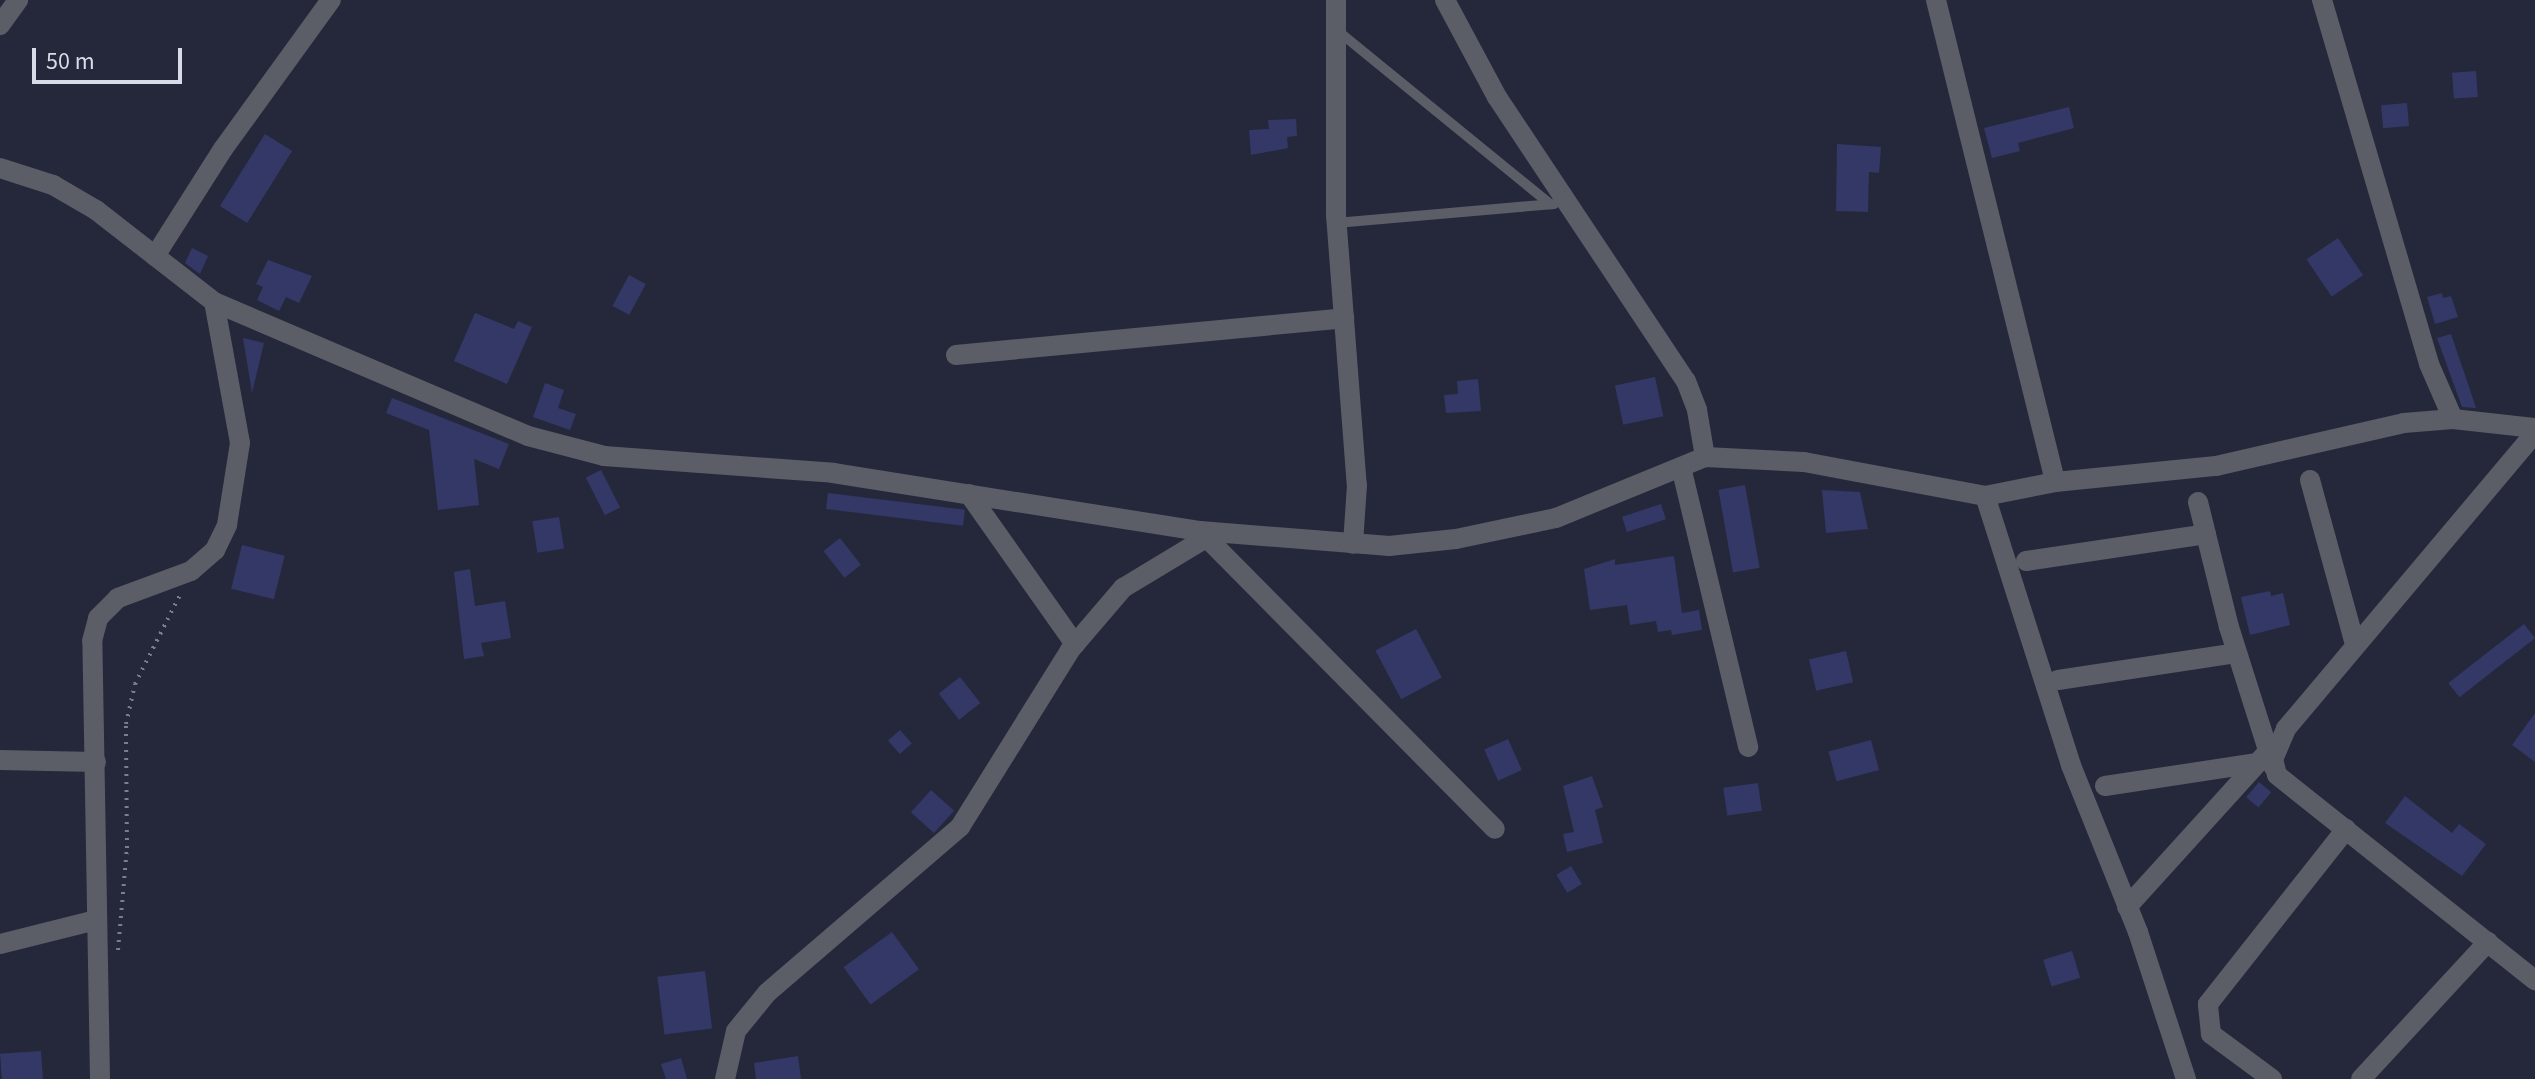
<!DOCTYPE html>
<style>
body{margin:0}
#map{position:relative;width:2535px;height:1079px;overflow:hidden;background:#25283b;font-family:"Source Sans 3",sans-serif}
div>[style]{position:absolute}
.building>*{inset:0;background:#333867;transform-origin:0 0}
.path>*{height:4px;margin-top:-2px;transform-origin:0;background:repeating-linear-gradient(90deg,#7b7e8e 0 2px,transparent 0 8px)}
.lane>*{height:10px;margin:-5px;padding:0 5px;transform-origin:5px;border-radius:5px;background:#5b5d67}
.street>*{height:20px;margin:-10px;padding:0 10px;transform-origin:10px;border-radius:10px;background:#5b5d67}
span{translate:-50% -50%;white-space:nowrap;text-align:center;line-height:1.15;-webkit-text-stroke:7px #25283b;paint-order:stroke}
.scale{position:absolute;left:32px;top:48px;width:150px;height:36px;box-sizing:border-box;border:4px solid #d9dce8;border-top:0;padding-left:10px;font-size:24px;line-height:28px;white-space:nowrap;color:#d9dce8;-webkit-text-stroke:6px #25283b;paint-order:stroke}
</style>
<div id="map">
<div class="building">
<div style="left:2476px;top:71px;width:26px;height:24px;rotate:86deg"></div>
<div style="left:2407px;top:103px;width:23px;height:26px;rotate:85deg"></div>
<div style="clip-path:polygon(2069px 107px,2074px 128px,2018px 143px,2020px 151px,1992px 158px,1984px 128px)"></div>
<div style="clip-path:polygon(1296px 119px,1297px 136px,1287px 137px,1288px 148px,1251px 155px,1249px 130px,1269px 129px,1268px 120px)"></div>
<div style="left:265px;top:134px;width:32px;height:85px;rotate:32deg"></div>
<div style="clip-path:polygon(1837px 144px,1881px 147px,1879px 173px,1869px 172px,1868px 212px,1836px 211px)"></div>
<div style="left:2338px;top:238px;width:45px;height:38px;rotate:56deg"></div>
<div style="clip-path:polygon(192px 248px,208px 256px,200px 274px,185px 263px)"></div>
<div style="clip-path:polygon(268px 260px,312px 276px,299px 303px,286px 297px,279px 311px,257px 300px,263px 287px,256px 284px)"></div>
<div style="left:629px;top:275px;width:19px;height:35px;rotate:28deg"></div>
<div style="clip-path:polygon(2442px 293px,2443px 298px,2451px 296px,2458px 317px,2435px 324px,2427px 297px)"></div>
<div style="clip-path:polygon(475px 313px,514px 329px,518px 321px,532px 327px,507px 384px,454px 361px)"></div>
<div style="clip-path:polygon(2451px 334px,2465px 375px,2476px 408px,2462px 407px,2437px 338px)"></div>
<div style="clip-path:polygon(243px 338px,264px 343px,252px 393px)"></div>
<div style="left:1655px;top:377px;width:40px;height:41px;rotate:78deg"></div>
<div style="clip-path:polygon(1478px 379px,1481px 411px,1446px 413px,1444px 395px,1458px 394px,1457px 381px)"></div>
<div style="clip-path:polygon(545px 383px,564px 390px,558px 408px,576px 414px,570px 430px,533px 417px)"></div>
<div style="clip-path:polygon(392px 398px,509px 444px,499px 469px,474px 459px,479px 505px,438px 510px,429px 430px,386px 413px)"></div>
<div style="left:601px;top:470px;width:42px;height:17px;rotate:63deg"></div>
<div style="left:1745px;top:485px;width:84px;height:27px;rotate:80deg"></div>
<div style="clip-path:polygon(1822px 490px,1860px 492px,1868px 529px,1826px 533px)"></div>
<div style="left:828px;top:493px;width:138px;height:16px;rotate:7deg"></div>
<div style="left:1661px;top:504px;width:16px;height:41px;rotate:72deg"></div>
<div style="left:559px;top:517px;width:32px;height:27px;rotate:81deg"></div>
<div style="left:840px;top:538px;width:34px;height:21px;rotate:52deg"></div>
<div style="left:242px;top:545px;width:44px;height:45px;rotate:14deg"></div>
<div style="clip-path:polygon(1674px 556px,1682px 613px,1699px 610px,1702px 630px,1672px 635px,1671px 630px,1658px 632px,1656px 621px,1630px 625px,1627px 605px,1590px 610px,1584px 569px,1615px 559px,1615px 565px)"></div>
<div style="clip-path:polygon(470px 569px,475px 606px,505px 601px,511px 638px,481px 643px,484px 656px,464px 659px,454px 572px)"></div>
<div style="clip-path:polygon(2270px 591px,2271px 596px,2283px 593px,2290px 625px,2250px 635px,2241px 597px)"></div>
<div style="left:2524px;top:624px;width:18px;height:96px;rotate:52deg"></div>
<div style="left:1416px;top:629px;width:55px;height:46px;rotate:62deg"></div>
<div style="left:1846px;top:651px;width:32px;height:38px;rotate:77deg"></div>
<div style="left:960px;top:677px;width:33px;height:27px;rotate:52deg"></div>
<div style="clip-path:polygon(2535px 713px,2535px 762px,2512px 745px)"></div>
<div style="left:900px;top:730px;width:18px;height:16px;rotate:49deg"></div>
<div style="left:1508px;top:739px;width:34px;height:26px;rotate:66deg"></div>
<div style="left:1871px;top:740px;width:31px;height:44px;rotate:75deg"></div>
<div style="clip-path:polygon(1592px 776px,1603px 807px,1595px 810px,1603px 843px,1567px 852px,1563px 834px,1574px 832px,1563px 786px)"></div>
<div style="left:2259px;top:782px;width:16px;height:20px;rotate:40deg"></div>
<div style="left:1758px;top:783px;width:28px;height:35px;rotate:82deg"></div>
<div style="left:931px;top:790px;width:31px;height:30px;rotate:42deg"></div>
<div style="clip-path:polygon(2405px 796px,2452px 833px,2459px 824px,2486px 844px,2462px 876px,2385px 823px)"></div>
<div style="left:1571px;top:866px;width:21px;height:17px;rotate:59deg"></div>
<div style="left:892px;top:932px;width:46px;height:60px;rotate:54deg"></div>
<div style="left:2072px;top:951px;width:28px;height:30px;rotate:73deg"></div>
<div style="left:705px;top:971px;width:58px;height:48px;rotate:83deg"></div>
<div style="left:41px;top:1051px;width:28px;height:41px;rotate:86deg"></div>
<div style="clip-path:polygon(798px 1056px,801px 1079px,756px 1079px,754px 1063px)"></div>
<div style="clip-path:polygon(681px 1058px,687px 1079px,666px 1079px,661px 1064px)"></div>
</div>
<div class="path">
<div style="left:118px;top:950px;width:102px;rotate:-85deg"></div>
<div style="left:127px;top:848px;width:124px;rotate:-90.5deg"></div>
<div style="left:126px;top:724px;width:41px;rotate:-77.3deg"></div>
<div style="left:135px;top:684px;width:100px;rotate:-63.2deg"></div>
</div>
<div class="lane">
<div style="left:1338px;top:31px;width:274px;rotate:39.2deg"></div>
<div style="left:1336px;top:223px;width:219px;rotate:-5deg"></div>
</div>
<div class="street">
<div style="left:1336px;top:0;width:215px;rotate:90deg"></div>
<div style="left:1336px;top:215px;width:271px;rotate:85.6deg"></div>
<div style="left:1357px;top:485px;width:59px;rotate:93.9deg"></div>
<div style="left:1445px;top:0;width:110px;rotate:61.8deg"></div>
<div style="left:1497px;top:97px;width:341px;rotate:56.4deg"></div>
<div style="left:1686px;top:381px;width:31px;rotate:69deg"></div>
<div style="left:1697px;top:410px;width:48px;rotate:80.3deg"></div>
<div style="left:1936px;top:0;width:496px;rotate:76.1deg"></div>
<div style="left:2322px;top:0;width:379px;rotate:73.6deg"></div>
<div style="left:2429px;top:364px;width:60px;rotate:66.4deg"></div>
<div style="left:0;top:25px;width:31px;rotate:-54deg"></div>
<div style="left:0;top:168px;width:56px;rotate:17.8deg"></div>
<div style="left:53px;top:185px;width:50px;rotate:30.2deg"></div>
<div style="left:96px;top:210px;width:150px;rotate:37.9deg"></div>
<div style="left:214px;top:302px;width:341px;rotate:23.1deg"></div>
<div style="left:528px;top:436px;width:79px;rotate:14.7deg"></div>
<div style="left:604px;top:456px;width:230px;rotate:4.2deg"></div>
<div style="left:833px;top:473px;width:372px;rotate:9deg"></div>
<div style="left:1200px;top:531px;width:190px;rotate:4.5deg"></div>
<div style="left:1389px;top:546px;width:67px;rotate:-6deg"></div>
<div style="left:1456px;top:539px;width:102px;rotate:-11.9deg"></div>
<div style="left:1556px;top:518px;width:161px;rotate:-22.3deg"></div>
<div style="left:1705px;top:457px;width:99px;rotate:2.9deg"></div>
<div style="left:1804px;top:462px;width:184px;rotate:10.6deg"></div>
<div style="left:155px;top:256px;width:127px;rotate:-57.6deg"></div>
<div style="left:223px;top:149px;width:184px;rotate:-54.1deg"></div>
<div style="left:956px;top:355px;width:390px;rotate:-5.4deg"></div>
<div style="left:2535px;top:433px;width:387px;rotate:130.1deg"></div>
<div style="left:2286px;top:729px;width:33px;rotate:113deg"></div>
<div style="left:2273px;top:759px;width:16px;rotate:76deg"></div>
<div style="left:2277px;top:775px;width:330px;rotate:38.5deg"></div>
<div style="left:1681px;top:467px;width:288px;rotate:76.5deg"></div>
<div style="left:2310px;top:480px;width:171px;rotate:74.7deg"></div>
<div style="left:969px;top:494px;width:184px;rotate:54.8deg"></div>
<div style="left:2198px;top:502px;width:129px;rotate:76.1deg"></div>
<div style="left:2229px;top:627px;width:146px;rotate:72.4deg"></div>
<div style="left:1200px;top:531px;width:419px;rotate:45.3deg"></div>
<div style="left:2026px;top:561px;width:182px;rotate:-8.5deg"></div>
<div style="left:2058px;top:680px;width:180px;rotate:-8.6deg"></div>
<div style="left:0;top:760px;width:96px;rotate:1.2deg"></div>
<div style="left:2105px;top:786px;width:154px;rotate:-8.6deg"></div>
<div style="left:2127px;top:907px;width:220px;rotate:-47.8deg"></div>
<div style="left:0;top:944px;width:99px;rotate:-14deg"></div>
<div style="left:100px;top:1079px;width:438px;rotate:-91deg"></div>
<div style="left:92px;top:641px;width:24px;rotate:-75deg"></div>
<div style="left:98px;top:618px;width:28px;rotate:-45deg"></div>
<div style="left:118px;top:598px;width:78px;rotate:-20.3deg"></div>
<div style="left:191px;top:571px;width:32px;rotate:-41deg"></div>
<div style="left:215px;top:550px;width:28px;rotate:-64deg"></div>
<div style="left:227px;top:525px;width:83px;rotate:-81deg"></div>
<div style="left:240px;top:443px;width:143px;rotate:-100.4deg"></div>
<div style="left:725px;top:1079px;width:49px;rotate:-77.1deg"></div>
<div style="left:736px;top:1031px;width:49px;rotate:-50.8deg"></div>
<div style="left:767px;top:993px;width:255px;rotate:-40.7deg"></div>
<div style="left:960px;top:827px;width:208px;rotate:-58.1deg"></div>
<div style="left:1070px;top:650px;width:82px;rotate:-49.5deg"></div>
<div style="left:1123px;top:588px;width:97px;rotate:-31.1deg"></div>
<div style="left:2186px;top:1079px;width:155px;rotate:-108.1deg"></div>
<div style="left:2138px;top:932px;width:180px;rotate:-111.9deg"></div>
<div style="left:2071px;top:765px;width:282px;rotate:-107.7deg"></div>
<div style="left:1985px;top:496px;width:71px;rotate:-11.3deg"></div>
<div style="left:2055px;top:482px;width:162px;rotate:-5.7deg"></div>
<div style="left:2216px;top:466px;width:193px;rotate:-12.9deg"></div>
<div style="left:2404px;top:423px;width:49px;rotate:-4.7deg"></div>
<div style="left:2453px;top:419px;width:82px;rotate:6.3deg"></div>
<div style="left:2272px;top:1079px;width:76px;rotate:-143.6deg"></div>
<div style="left:2211px;top:1034px;width:30px;rotate:-96deg"></div>
<div style="left:2208px;top:1004px;width:223px;rotate:-51.7deg"></div>
<div style="left:2361px;top:1079px;width:187px;rotate:-47.2deg"></div>
</div>
<div class="scale">50 m</div>
</div>
